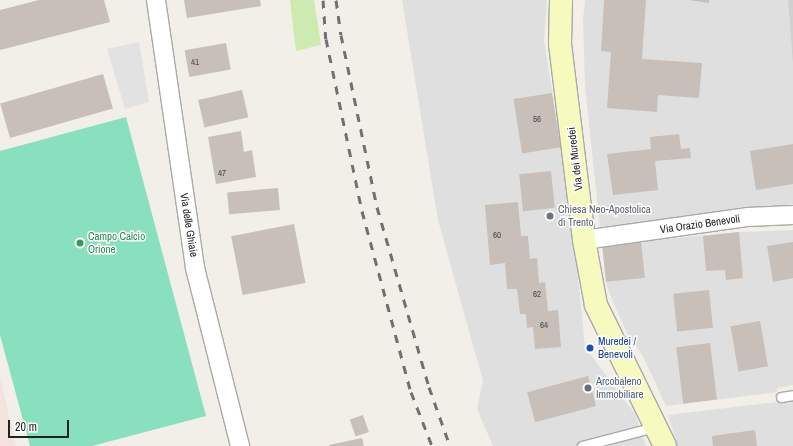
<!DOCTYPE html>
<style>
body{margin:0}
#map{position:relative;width:793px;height:446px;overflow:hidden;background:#f2efe9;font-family:"Archivo Narrow",sans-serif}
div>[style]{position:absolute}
.residential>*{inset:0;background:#e0dfdf}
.religious>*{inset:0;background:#d0d0d0}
.military>*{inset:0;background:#f3e3dd}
.grass>*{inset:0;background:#cdebb0}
.pitch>*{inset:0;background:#88e0be}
.parking>*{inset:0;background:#e2e2e2}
.building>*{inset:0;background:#c7bfb8;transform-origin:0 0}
.roads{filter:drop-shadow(1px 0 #a9a9a9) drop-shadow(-1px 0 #a9a9a9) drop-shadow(0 1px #a9a9a9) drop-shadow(0 -1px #a9a9a9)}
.lane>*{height:9px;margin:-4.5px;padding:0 4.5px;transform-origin:4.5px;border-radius:4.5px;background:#fff}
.street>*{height:18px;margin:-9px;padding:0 9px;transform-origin:9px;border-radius:9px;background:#fff}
.secondary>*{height:22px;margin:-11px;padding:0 11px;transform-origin:11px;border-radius:11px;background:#f7fabf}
.rail>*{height:3px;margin-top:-1.5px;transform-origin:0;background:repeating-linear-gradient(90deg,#707070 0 8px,transparent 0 16px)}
.dots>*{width:11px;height:11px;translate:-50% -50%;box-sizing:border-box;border:2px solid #fff;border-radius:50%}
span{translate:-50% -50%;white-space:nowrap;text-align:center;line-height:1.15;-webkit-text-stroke:3px #fff;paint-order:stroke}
.number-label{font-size:9px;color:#4b4948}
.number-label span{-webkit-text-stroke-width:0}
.street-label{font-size:11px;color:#222}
.worship-label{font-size:11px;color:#5b616d}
.left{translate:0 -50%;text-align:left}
.leisure-label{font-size:11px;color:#27864d}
.transit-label{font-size:11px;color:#164399}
.service-label{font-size:11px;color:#4e5e75}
.scale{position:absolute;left:8px;top:420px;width:61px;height:18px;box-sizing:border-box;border:2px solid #222;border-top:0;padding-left:5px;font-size:12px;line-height:14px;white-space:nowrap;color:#222;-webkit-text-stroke:3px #fff;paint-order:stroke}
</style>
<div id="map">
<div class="residential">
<div style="clip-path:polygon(402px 0,547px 0,544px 41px,571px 208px,585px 347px,635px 414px,646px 446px,493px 446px,477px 409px,483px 381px,438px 220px)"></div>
<div style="clip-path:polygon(585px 0,788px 0,793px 67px,793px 204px,600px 227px,585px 86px,583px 19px)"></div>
<div style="clip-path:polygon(793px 230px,793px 385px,777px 388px,777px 392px,666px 406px,643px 356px,628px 335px,613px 302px,606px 283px,602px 245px,739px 232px)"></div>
<div style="clip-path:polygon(793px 400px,793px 446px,678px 446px,668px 415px)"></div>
</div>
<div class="religious">
<div style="clip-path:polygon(788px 0,793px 0,793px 67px)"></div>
</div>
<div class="military">
<div style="clip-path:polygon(0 377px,16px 446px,0 446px)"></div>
</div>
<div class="grass">
<div style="clip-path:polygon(290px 0,314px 0,321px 45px,296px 51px)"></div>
</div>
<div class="pitch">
<div style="clip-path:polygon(126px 117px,206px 416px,92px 446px,30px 446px,0 335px,0 151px)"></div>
</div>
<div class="parking">
<div style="clip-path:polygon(139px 42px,149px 102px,125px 109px,107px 49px)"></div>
</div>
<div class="building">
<div style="clip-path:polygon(39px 0,104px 0,110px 22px,0 50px,0 10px)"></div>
<div style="clip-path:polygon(184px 0,260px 0,261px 6px,187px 18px)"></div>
<div style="clip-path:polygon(604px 0,646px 0,642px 59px,702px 63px,699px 98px,658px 95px,657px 112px,607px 108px,611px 52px,601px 51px)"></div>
<div style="clip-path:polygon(689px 0,709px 0,709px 3px)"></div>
<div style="left:226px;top:43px;width:27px;height:42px;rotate:80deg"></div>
<div style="left:103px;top:74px;width:36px;height:107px;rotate:74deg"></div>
<div style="left:242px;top:90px;width:28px;height:45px;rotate:77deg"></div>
<div style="left:552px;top:93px;width:55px;height:39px;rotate:81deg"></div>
<div style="clip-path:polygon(241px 131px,244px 152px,252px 150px,256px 177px,216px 184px,208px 137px)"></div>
<div style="clip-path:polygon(679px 134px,681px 149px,690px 148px,691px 158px,655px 161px,658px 190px,613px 195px,607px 154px,651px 149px,650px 137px)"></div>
<div style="clip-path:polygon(793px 144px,793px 184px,756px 190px,750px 151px)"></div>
<div style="left:551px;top:171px;width:37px;height:32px;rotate:84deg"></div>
<div style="left:278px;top:188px;width:22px;height:51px;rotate:85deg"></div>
<div style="clip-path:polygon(518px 202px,521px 236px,528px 236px,530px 259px,537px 258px,539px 283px,545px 282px,548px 311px,558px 310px,561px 347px,535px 349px,533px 327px,527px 328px,526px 314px,520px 314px,517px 289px,507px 289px,505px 263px,490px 265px,485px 205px)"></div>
<div style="left:294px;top:224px;width:60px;height:64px;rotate:79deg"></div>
<div style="clip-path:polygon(739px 232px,743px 278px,726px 280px,725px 270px,706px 271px,703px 236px)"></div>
<div style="left:641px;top:241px;width:37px;height:39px;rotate:84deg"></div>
<div style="clip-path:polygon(793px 242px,793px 278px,773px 282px,767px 246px)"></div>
<div style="left:709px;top:290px;width:38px;height:36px;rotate:84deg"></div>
<div style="left:760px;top:321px;width:46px;height:30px;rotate:80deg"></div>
<div style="left:710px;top:343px;width:57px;height:34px;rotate:83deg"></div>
<div style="left:588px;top:376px;width:31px;height:63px;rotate:75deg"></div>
<div style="left:363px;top:415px;width:18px;height:14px;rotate:71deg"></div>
<div style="clip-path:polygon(755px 430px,757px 446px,713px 446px,712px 436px)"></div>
<div style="clip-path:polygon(362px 438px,364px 446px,329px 446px,329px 445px)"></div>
</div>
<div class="roads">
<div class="lane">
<div style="left:781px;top:397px;width:12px;rotate:-9deg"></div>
<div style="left:582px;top:446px;width:75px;rotate:-14.6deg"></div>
</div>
<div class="street">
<div style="left:156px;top:0;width:271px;rotate:81.7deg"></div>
<div style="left:195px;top:268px;width:184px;rotate:75.8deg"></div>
<div style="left:584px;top:240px;width:166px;rotate:-8deg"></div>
<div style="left:748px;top:217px;width:45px;rotate:-2.5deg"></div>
</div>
<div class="secondary">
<div style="left:561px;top:0;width:44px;rotate:91.3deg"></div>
<div style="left:560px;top:44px;width:197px;rotate:83deg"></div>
<div style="left:584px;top:240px;width:66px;rotate:79.5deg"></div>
<div style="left:596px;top:305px;width:157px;rotate:63.9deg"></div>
</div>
</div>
<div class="rail">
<div style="left:323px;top:0;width:39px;rotate:86deg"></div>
<div style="left:326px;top:39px;width:176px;rotate:78.2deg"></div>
<div style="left:362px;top:211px;width:188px;rotate:74.9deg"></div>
<div style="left:411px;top:392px;width:58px;rotate:68.7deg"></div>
<div style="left:336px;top:0;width:35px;rotate:82deg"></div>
<div style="left:341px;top:35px;width:176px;rotate:78.2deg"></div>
<div style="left:377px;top:207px;width:187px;rotate:73.9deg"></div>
<div style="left:429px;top:387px;width:63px;rotate:70.4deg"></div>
</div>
<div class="dots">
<div style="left:550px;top:216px;background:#6b7280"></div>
<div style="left:80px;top:243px;background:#2e9e5b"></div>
<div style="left:590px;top:348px;background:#1a4fb4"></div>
<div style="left:588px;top:388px;background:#5c6f8a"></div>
</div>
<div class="number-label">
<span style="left:195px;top:62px">41</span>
<span style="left:537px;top:119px">56</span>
<span style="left:222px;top:173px">47</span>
<span style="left:497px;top:235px">60</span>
<span style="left:537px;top:294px">62</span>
<span style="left:544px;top:325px">64</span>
</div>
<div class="street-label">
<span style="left:575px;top:159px;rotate:-97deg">Via dei Muredei</span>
<span style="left:700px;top:224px;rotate:-8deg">Via Orazio Benevoli</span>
<span style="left:189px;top:225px;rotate:81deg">Via delle Ghiaie</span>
</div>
<div class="worship-label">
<span class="left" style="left:558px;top:216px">Chiesa Neo-Apostolica<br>di Trento</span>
</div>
<div class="leisure-label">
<span class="left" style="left:88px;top:243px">Campo Calcio<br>Orione</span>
</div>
<div class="transit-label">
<span class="left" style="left:598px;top:348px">Muredei /<br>Benevoli</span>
</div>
<div class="service-label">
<span class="left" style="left:596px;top:388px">Arcobaleno<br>Immobiliare</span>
</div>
<div class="scale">20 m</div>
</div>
